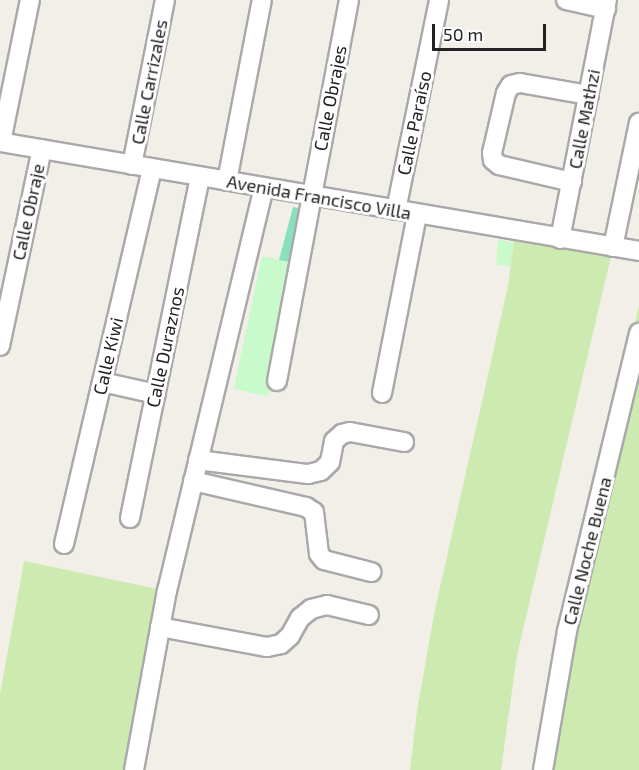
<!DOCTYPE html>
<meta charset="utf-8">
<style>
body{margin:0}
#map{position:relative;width:639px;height:770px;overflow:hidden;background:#f2efe9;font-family:"Exo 2",sans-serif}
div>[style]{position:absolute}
.grass>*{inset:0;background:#cdebb0}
.park>*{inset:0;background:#c8facc;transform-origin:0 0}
.pitch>*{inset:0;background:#88e0be}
.roads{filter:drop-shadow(2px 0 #a9a9a9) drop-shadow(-2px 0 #a9a9a9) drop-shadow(0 2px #a9a9a9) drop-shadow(0 -2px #a9a9a9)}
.minor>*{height:18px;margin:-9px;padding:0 9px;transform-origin:9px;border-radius:9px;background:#fff}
span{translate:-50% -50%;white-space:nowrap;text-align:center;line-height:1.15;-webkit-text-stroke:6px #fff;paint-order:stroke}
.street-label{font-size:18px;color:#222}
.scale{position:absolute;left:432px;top:24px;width:114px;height:27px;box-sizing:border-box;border:3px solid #222;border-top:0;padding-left:8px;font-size:18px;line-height:21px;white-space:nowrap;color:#222;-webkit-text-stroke:4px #fff;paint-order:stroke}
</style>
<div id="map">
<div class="grass">
<div style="clip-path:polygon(515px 230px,613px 248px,517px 655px,501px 770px,410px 770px,417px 711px,434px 614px,508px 286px)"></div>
<div style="clip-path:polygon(639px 305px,639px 770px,541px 770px,571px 608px)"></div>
<div style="clip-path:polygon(24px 561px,172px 592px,137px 770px,0 770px,0 694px)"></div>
</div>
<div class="park">
<div style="clip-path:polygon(498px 240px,514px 242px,510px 266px,496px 265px)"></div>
<div style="left:262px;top:256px;width:35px;height:136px;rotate:12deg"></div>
</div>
<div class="pitch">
<div style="clip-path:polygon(293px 207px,307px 210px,296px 263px,279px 260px)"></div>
</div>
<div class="roads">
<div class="minor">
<div style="left:566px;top:0;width:41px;rotate:12.7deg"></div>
<div style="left:0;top:142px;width:648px;rotate:9.68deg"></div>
<div style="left:1px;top:142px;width:145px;rotate:-78.5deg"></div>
<div style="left:132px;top:165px;width:168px;rotate:-78.7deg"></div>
<div style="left:227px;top:181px;width:184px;rotate:-79.1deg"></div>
<div style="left:572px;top:182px;width:75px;rotate:-166.9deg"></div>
<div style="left:499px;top:165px;width:8px;rotate:-140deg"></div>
<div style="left:493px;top:160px;width:7px;rotate:-98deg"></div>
<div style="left:492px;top:153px;width:62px;rotate:-76.9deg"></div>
<div style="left:506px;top:93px;width:9px;rotate:-58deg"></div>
<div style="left:511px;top:85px;width:9px;rotate:-13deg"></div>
<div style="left:520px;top:83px;width:70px;rotate:9.9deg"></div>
<div style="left:396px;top:210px;width:214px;rotate:-78.4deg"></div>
<div style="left:560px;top:239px;width:244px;rotate:-78.9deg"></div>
<div style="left:613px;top:247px;width:127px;rotate:-78.2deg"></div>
<div style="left:0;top:346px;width:201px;rotate:-78deg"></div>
<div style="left:277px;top:381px;width:388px;rotate:-79.3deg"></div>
<div style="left:102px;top:382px;width:55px;rotate:12.5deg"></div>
<div style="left:382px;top:393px;width:182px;rotate:-78.9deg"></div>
<div style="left:198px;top:460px;width:111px;rotate:7.3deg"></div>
<div style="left:308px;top:474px;width:13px;rotate:-13deg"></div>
<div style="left:321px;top:471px;width:13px;rotate:-45deg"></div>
<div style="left:330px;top:462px;width:21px;rotate:-79deg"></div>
<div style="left:334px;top:441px;width:11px;rotate:-41deg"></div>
<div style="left:342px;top:434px;width:8px;rotate:-14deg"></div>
<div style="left:350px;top:432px;width:55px;rotate:10.5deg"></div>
<div style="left:193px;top:481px;width:116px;rotate:13deg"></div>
<div style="left:306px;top:507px;width:9px;rotate:32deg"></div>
<div style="left:314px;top:512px;width:42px;rotate:83.2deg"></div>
<div style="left:319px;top:554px;width:8px;rotate:50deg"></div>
<div style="left:324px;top:560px;width:49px;rotate:14.3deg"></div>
<div style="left:130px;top:518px;width:348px;rotate:-78.4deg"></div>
<div style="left:64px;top:544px;width:386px;rotate:-76.8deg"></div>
<div style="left:160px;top:627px;width:109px;rotate:10.6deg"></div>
<div style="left:267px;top:647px;width:14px;rotate:-12deg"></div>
<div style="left:281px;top:644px;width:12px;rotate:-42deg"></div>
<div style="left:290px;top:636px;width:21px;rotate:-61deg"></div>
<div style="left:300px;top:618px;width:14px;rotate:-39deg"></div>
<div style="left:311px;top:609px;width:16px;rotate:-14deg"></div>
<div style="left:327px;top:605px;width:43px;rotate:13.4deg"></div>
<div style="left:134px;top:770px;width:182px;rotate:-79.6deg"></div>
<div style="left:167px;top:591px;width:415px;rotate:-76.5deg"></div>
<div style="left:543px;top:770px;width:141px;rotate:-80.2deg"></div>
<div style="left:567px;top:631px;width:307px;rotate:-76.4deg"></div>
</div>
</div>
<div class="street-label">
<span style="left:149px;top:82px;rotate:-79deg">Calle Carrizales</span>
<span style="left:330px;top:98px;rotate:-79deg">Calle Obrajes</span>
<span style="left:584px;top:119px;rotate:-79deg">Calle Mathzi</span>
<span style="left:414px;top:123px;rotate:-78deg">Calle Paraíso</span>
<span style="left:319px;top:197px;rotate:10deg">Avenida Francisco Villa</span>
<span style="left:28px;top:212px;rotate:-78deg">Calle Obraje</span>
<span style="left:165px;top:347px;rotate:-78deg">Calle Duraznos</span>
<span style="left:108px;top:356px;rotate:-77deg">Calle Kiwi</span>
<span style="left:587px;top:551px;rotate:-76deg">Calle Noche Buena</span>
</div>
<div class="scale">50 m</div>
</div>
